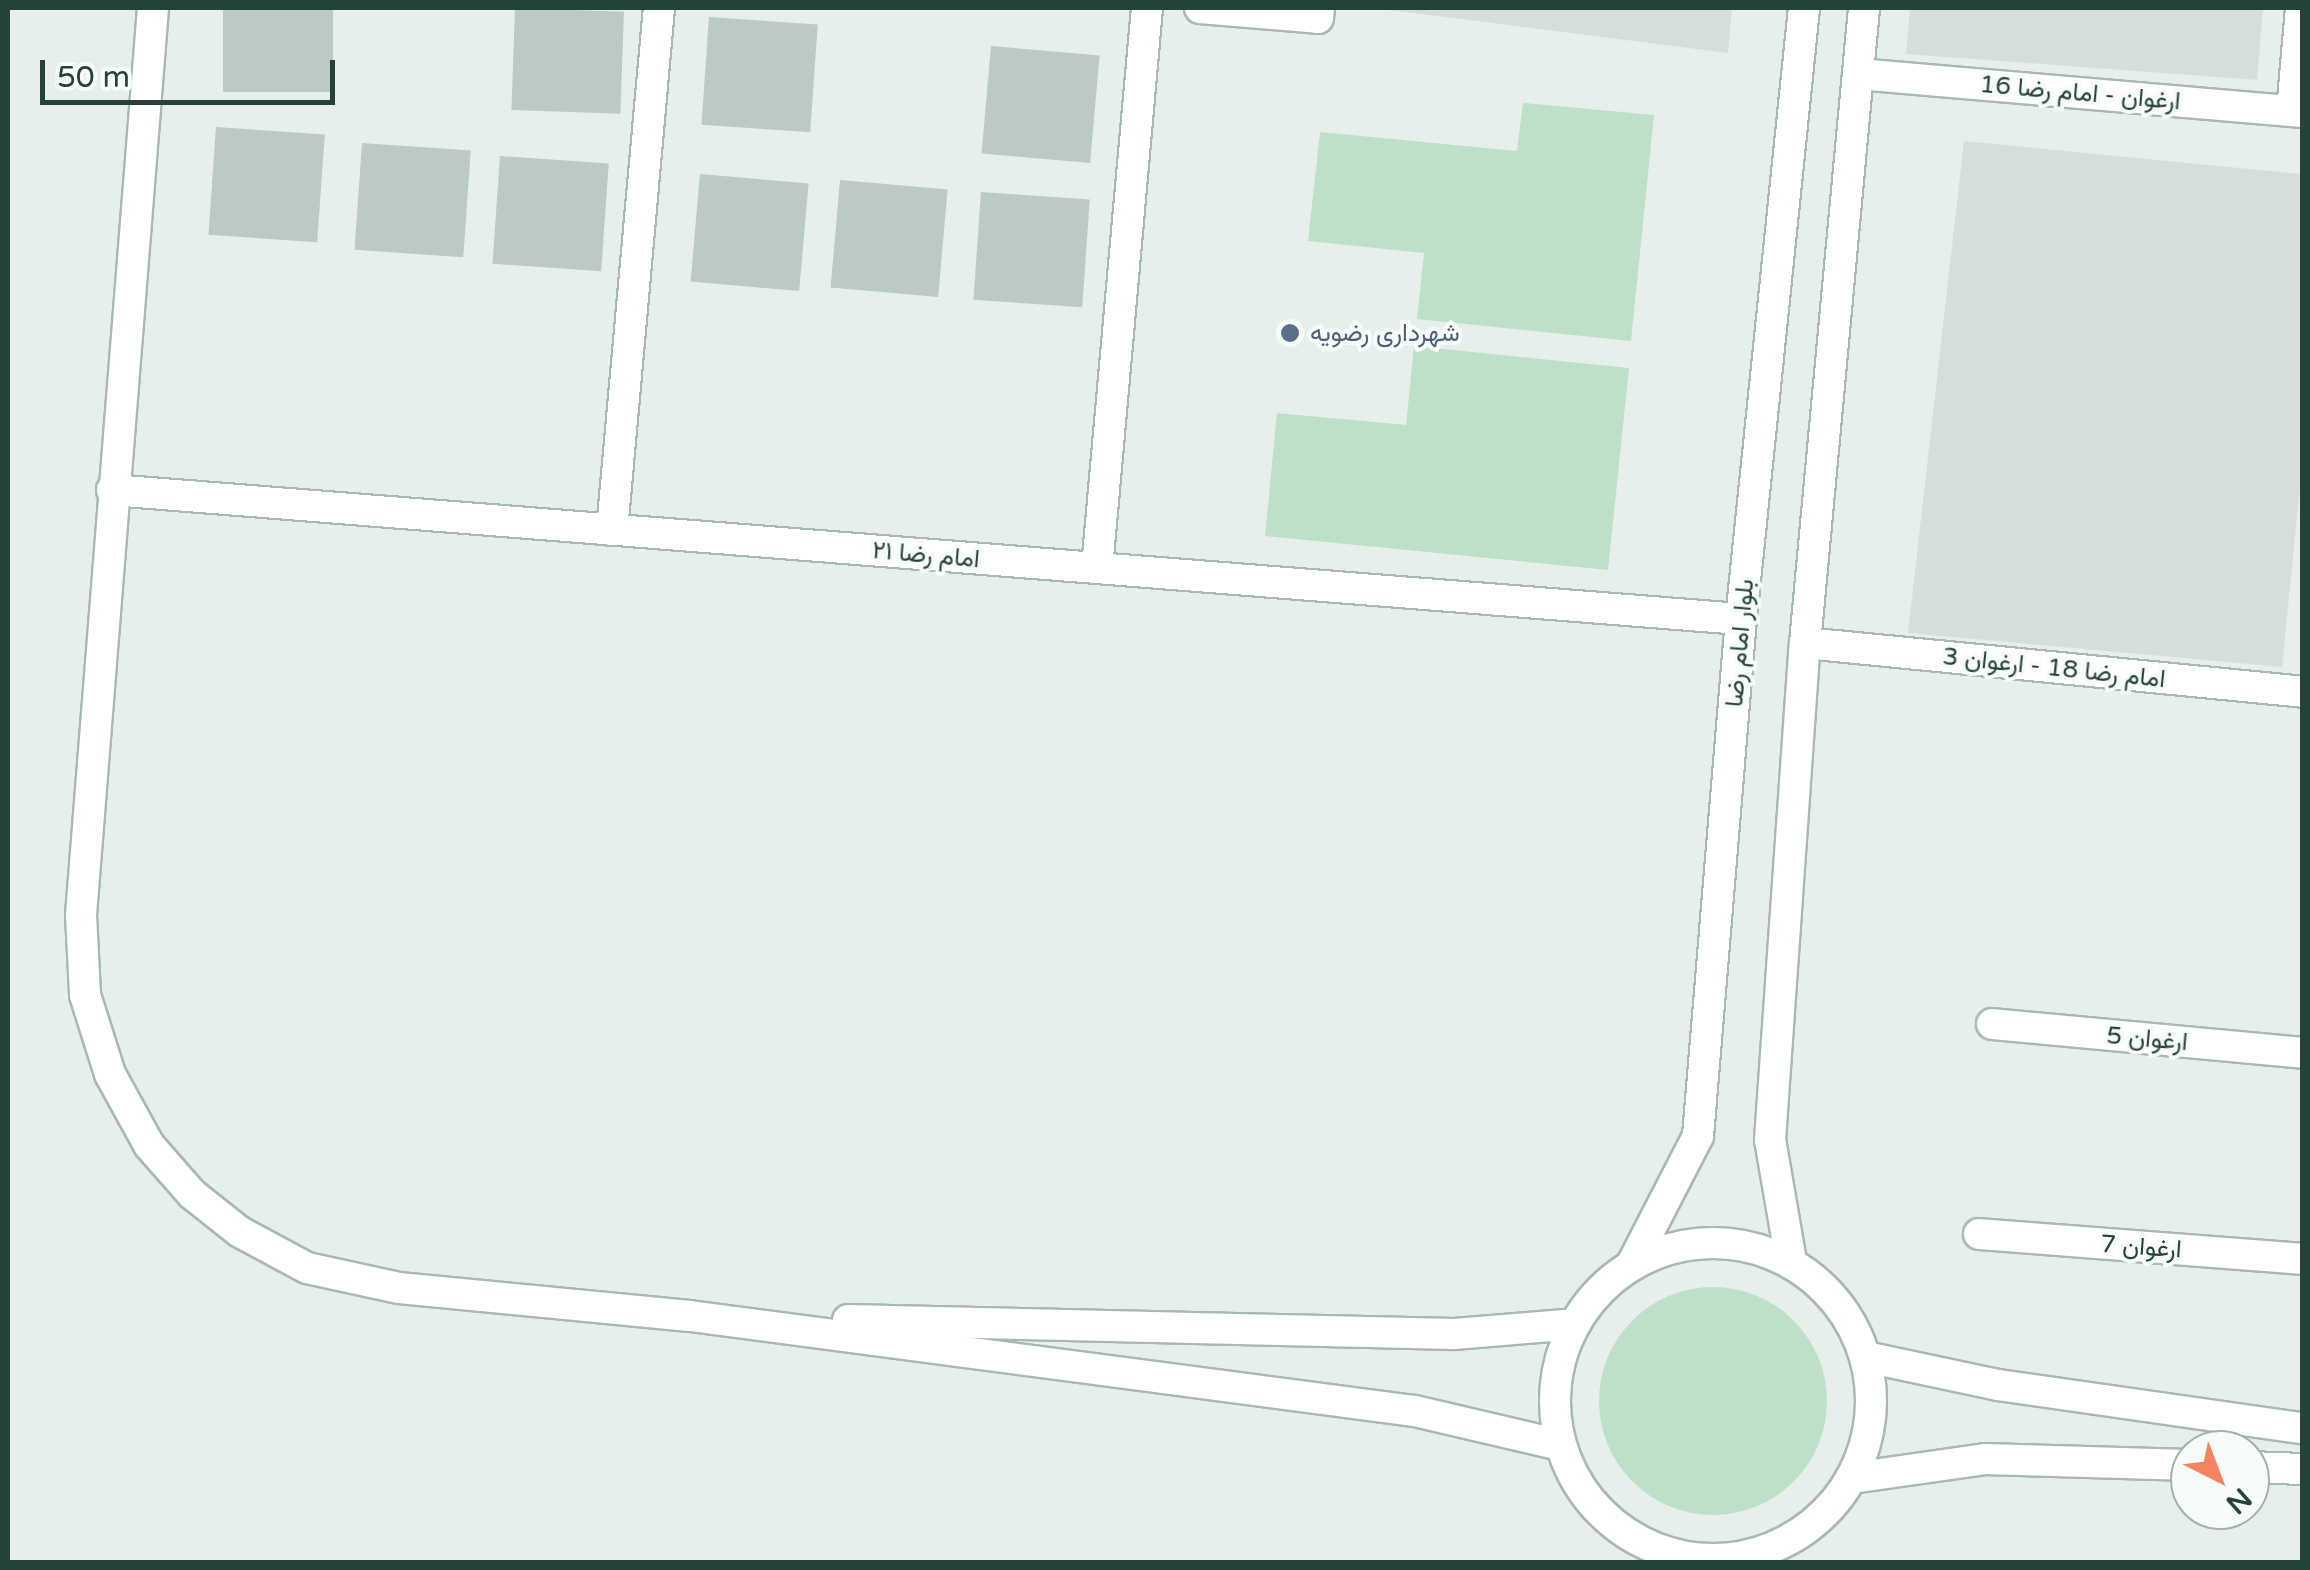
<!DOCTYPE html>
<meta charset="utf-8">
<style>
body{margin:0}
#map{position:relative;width:2310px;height:1570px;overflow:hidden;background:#e6efeb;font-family:"Varela Round",Vazirmatn,sans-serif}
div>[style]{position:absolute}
.built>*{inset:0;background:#d4dfda}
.green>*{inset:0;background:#bfe0c8}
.round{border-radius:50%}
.building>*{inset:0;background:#bbcac4;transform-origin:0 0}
.roads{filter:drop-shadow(2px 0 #a8b8b2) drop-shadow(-2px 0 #a8b8b2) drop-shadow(0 2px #a8b8b2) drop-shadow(0 -2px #a8b8b2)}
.street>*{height:30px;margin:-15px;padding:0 15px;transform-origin:15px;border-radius:15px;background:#fff}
.street>.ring{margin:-15px;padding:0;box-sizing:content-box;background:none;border:30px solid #fff;border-radius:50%}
.secondary>*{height:30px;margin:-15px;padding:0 15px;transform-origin:15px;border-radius:15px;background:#fff}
.dots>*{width:28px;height:28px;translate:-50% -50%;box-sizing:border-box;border:5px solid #f7fbf9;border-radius:50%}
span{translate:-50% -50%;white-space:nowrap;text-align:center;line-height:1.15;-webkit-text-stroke:8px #f7fbf9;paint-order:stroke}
.street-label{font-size:25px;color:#24423a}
.service-label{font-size:25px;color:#4e5e75}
.left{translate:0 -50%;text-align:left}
.frame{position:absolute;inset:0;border:10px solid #24423a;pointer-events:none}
.north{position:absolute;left:2170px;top:1430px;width:100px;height:100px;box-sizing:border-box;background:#f7fbf9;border:2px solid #a3b1ad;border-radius:50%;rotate:138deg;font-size:28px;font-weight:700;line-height:40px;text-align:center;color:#24423a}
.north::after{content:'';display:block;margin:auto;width:35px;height:45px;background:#f4845f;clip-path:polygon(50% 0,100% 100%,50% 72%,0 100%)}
.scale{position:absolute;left:40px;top:60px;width:295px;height:45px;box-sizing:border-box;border:5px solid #24423a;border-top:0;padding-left:12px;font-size:30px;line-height:35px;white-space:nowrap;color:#24423a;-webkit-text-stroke:8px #f7fbf9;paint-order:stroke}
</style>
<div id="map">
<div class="built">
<div style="clip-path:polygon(1374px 8px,1732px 8px,1728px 53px)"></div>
<div style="clip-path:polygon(1910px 8px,2263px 8px,2257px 80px,1906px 54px)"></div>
<div style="clip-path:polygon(1964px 141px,2302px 174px,2302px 466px,2282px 667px,1908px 633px)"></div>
</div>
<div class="green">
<div style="clip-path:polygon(1523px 103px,1654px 115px,1631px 341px,1417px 319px,1424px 253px,1308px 241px,1320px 132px,1517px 151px)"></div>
<div style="clip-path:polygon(1414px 346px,1629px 368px,1608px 570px,1265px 536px,1277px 413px,1406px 425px)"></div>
<div class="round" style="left:1599px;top:1287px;width:228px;height:228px"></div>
</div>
<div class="building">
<div style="left:223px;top:8px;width:110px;height:84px"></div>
<div style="left:515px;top:8px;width:109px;height:102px;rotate:2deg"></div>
<div style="left:709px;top:17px;width:109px;height:108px;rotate:4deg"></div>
<div style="left:991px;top:46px;width:109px;height:108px;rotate:5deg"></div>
<div style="left:216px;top:127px;width:109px;height:108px;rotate:4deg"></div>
<div style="left:362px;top:143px;width:109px;height:107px;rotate:4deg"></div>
<div style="left:500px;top:156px;width:109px;height:108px;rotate:4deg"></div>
<div style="left:700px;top:174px;width:109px;height:108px;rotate:5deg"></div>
<div style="left:840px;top:180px;width:108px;height:108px;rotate:5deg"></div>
<div style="left:981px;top:192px;width:109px;height:108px;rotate:4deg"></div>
</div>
<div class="roads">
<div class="street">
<div style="left:153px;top:8px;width:910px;rotate:94.54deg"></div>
<div style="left:81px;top:915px;width:80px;rotate:87.1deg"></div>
<div style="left:85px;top:995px;width:83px;rotate:72.4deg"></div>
<div style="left:110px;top:1074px;width:81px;rotate:61.2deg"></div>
<div style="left:149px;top:1145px;width:65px;rotate:48.7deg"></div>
<div style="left:192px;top:1194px;width:61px;rotate:38.4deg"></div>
<div style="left:240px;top:1232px;width:76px;rotate:28.2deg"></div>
<div style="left:307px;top:1268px;width:94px;rotate:12.3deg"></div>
<div style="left:399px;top:1288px;width:292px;rotate:5.5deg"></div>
<div style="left:690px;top:1316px;width:731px;rotate:7.47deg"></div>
<div style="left:1415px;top:1411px;width:149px;rotate:13.2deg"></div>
<div style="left:1200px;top:8px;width:118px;rotate:4.8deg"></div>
<div style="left:1318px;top:18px;width:10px;rotate:-84deg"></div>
<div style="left:1858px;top:74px;width:446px;rotate:4.9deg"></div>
<div style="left:2292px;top:111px;width:103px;rotate:-85deg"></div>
<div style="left:112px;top:490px;width:1634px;rotate:4.53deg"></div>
<div style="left:612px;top:530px;width:524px;rotate:-84.86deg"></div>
<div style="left:1097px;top:568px;width:562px;rotate:-84.9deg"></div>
<div style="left:1805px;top:643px;width:499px;rotate:5.6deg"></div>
<div style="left:1992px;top:1024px;width:311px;rotate:5.3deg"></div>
<div style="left:1979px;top:1234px;width:324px;rotate:4.4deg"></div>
<div class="ring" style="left:1555px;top:1243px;width:286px;height:286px"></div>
<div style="left:848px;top:1320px;width:606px;rotate:1.32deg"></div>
<div style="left:1454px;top:1334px;width:121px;rotate:-4.7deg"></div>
<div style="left:1866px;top:1357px;width:135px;rotate:12deg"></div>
<div style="left:1998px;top:1385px;width:307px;rotate:8.1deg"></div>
<div style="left:2250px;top:1467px;width:52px;rotate:2.2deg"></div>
<div style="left:1852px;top:1478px;width:134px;rotate:-8.1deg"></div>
<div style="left:1985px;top:1459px;width:205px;rotate:1.7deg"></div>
</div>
<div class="secondary">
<div style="left:1791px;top:1261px;width:123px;rotate:-99.8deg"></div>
<div style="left:1770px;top:1140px;width:498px;rotate:-86deg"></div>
<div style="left:1805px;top:643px;width:638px;rotate:-84.69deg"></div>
<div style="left:1632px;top:1264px;width:144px;rotate:-62.7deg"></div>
<div style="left:1698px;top:1136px;width:519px;rotate:-85.25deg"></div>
<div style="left:1741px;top:619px;width:614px;rotate:-84.11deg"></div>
</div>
</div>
<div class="dots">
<div style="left:1290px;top:333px;background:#5c6f8a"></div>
</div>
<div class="street-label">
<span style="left:2080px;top:93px;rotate:5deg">ارغوان - امام رضا 16</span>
<span style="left:926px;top:555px;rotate:5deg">امام رضا ۲۱</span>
<span style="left:1740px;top:643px;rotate:-85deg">بلوار امام رضا</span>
<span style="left:2054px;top:668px;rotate:6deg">امام رضا 18 - ارغوان 3</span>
<span style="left:2147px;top:1039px;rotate:5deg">ارغوان 5</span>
<span style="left:2141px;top:1247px;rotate:4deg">ارغوان 7</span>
</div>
<div class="service-label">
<span class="left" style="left:1310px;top:333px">شهرداری رضویه</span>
</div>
<div class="frame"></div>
<div class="north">N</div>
<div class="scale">50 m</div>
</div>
